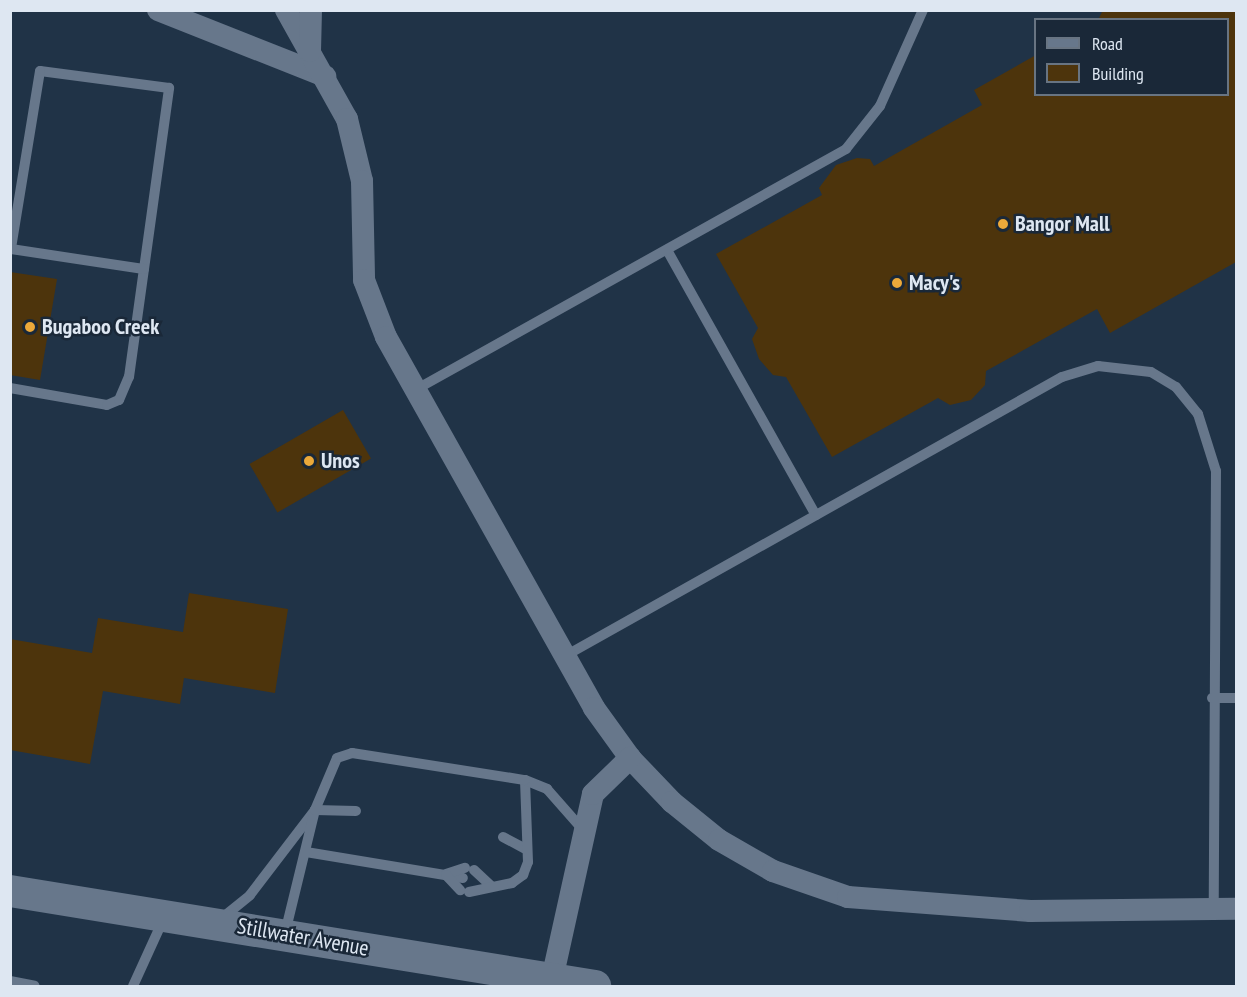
<!DOCTYPE html>
<style>
body{margin:0}
#map{position:relative;width:1247px;height:997px;overflow:hidden;background:#1a2838;font-family:"PT Sans Narrow",sans-serif}
div>[style]{position:absolute}
.built>*{inset:0;background:#203347}
.building>*{inset:0;background:#4d340c;transform-origin:0 0}
.lane>*{height:10px;margin:-5px;padding:0 5px;transform-origin:5px;border-radius:5px;background:#67778b}
.street>*{height:22px;margin:-11px;padding:0 11px;transform-origin:11px;border-radius:11px;background:#67778b}
.secondary>*{height:32px;margin:-16px;padding:0 16px;transform-origin:16px;border-radius:16px;background:#67778b}
.dots>*{width:16px;height:16px;translate:-50% -50%;box-sizing:border-box;border:3px solid #1a2838;border-radius:50%}
span{translate:-50% -50%;white-space:nowrap;text-align:center;line-height:1.15;-webkit-text-stroke:5px #1a2838;paint-order:stroke}
.poi-label{font-size:22px;color:#dee7f2;font-weight:700}
.left{translate:0 -50%;text-align:left}
.street-label{font-size:22px;color:#dee7f2}
.frame{position:absolute;inset:0;border:12px solid #dee7f2;pointer-events:none}
.legend{position:absolute;left:1034px;top:18px;width:195px;height:78px;box-sizing:border-box;background:#1a2838;border:2px solid #687482;margin:0;padding:8px 10px;list-style:none;font-size:18px;color:#dee7f2}
.legend li{display:flex;align-items:center;gap:12px;height:30px}
.legend b{width:30px;border:2px solid #687482}
</style>
<div id="map">
<div class="built">
<div style="clip-path:polygon(evenodd,11px 11px,1236px 11px,1236px 986px,11px 986px,11px 11px,1036px 20px,1228px 20px,1228px 94px,1036px 94px,1036px 20px)"></div>
</div>
<div class="building">
<div style="clip-path:polygon(1103px 10px,1236px 10px,1236px 262px,1110px 333px,1097px 309px,986px 371px,985px 385px,971px 400px,950px 405px,938px 398px,832px 457px,786px 377px,773px 375px,759px 359px,752px 339px,758px 328px,716px 254px,822px 195px,819px 188px,836px 165px,857px 158px,870px 159px,874px 166px,982px 105px,974px 90px,1036px 55px,1036px 94px,1228px 94px,1228px 20px,1098px 20px)"></div>
<div style="clip-path:polygon(10px 272px,57px 279px,40px 380px,10px 375px)"></div>
<div style="left:343px;top:410px;width:56px;height:108px;rotate:60deg"></div>
<div style="clip-path:polygon(189px 593px,288px 609px,275px 693px,184px 678px,180px 704px,103px 691px,90px 764px,10px 750px,10px 639px,92px 653px,98px 618px,183px 632px)"></div>
</div>
<div class="lane">
<div style="left:667px;top:250px;width:304px;rotate:60.7deg"></div>
<div style="left:10px;top:388px;width:98px;rotate:9.9deg"></div>
<div style="left:107px;top:405px;width:13px;rotate:-23deg"></div>
<div style="left:119px;top:400px;width:25px;rotate:-67deg"></div>
<div style="left:129px;top:377px;width:109px;rotate:-82.1deg"></div>
<div style="left:144px;top:269px;width:183px;rotate:-82.1deg"></div>
<div style="left:169px;top:88px;width:130px;rotate:-172.5deg"></div>
<div style="left:40px;top:71px;width:180px;rotate:99.3deg"></div>
<div style="left:11px;top:249px;width:134px;rotate:8.6deg"></div>
<div style="left:415px;top:390px;width:494px;rotate:-29.2deg"></div>
<div style="left:846px;top:149px;width:55px;rotate:-51.7deg"></div>
<div style="left:880px;top:106px;width:105px;rotate:-65.9deg"></div>
<div style="left:565px;top:656px;width:570px;rotate:-29.31deg"></div>
<div style="left:1062px;top:377px;width:38px;rotate:-17deg"></div>
<div style="left:1098px;top:366px;width:53px;rotate:6.5deg"></div>
<div style="left:1151px;top:372px;width:29px;rotate:31deg"></div>
<div style="left:1176px;top:387px;width:35px;rotate:51deg"></div>
<div style="left:1198px;top:414px;width:60px;rotate:72.5deg"></div>
<div style="left:1216px;top:471px;width:438px;rotate:90.3deg"></div>
<div style="left:1212px;top:698px;width:24px"></div>
<div style="left:315px;top:810px;width:41px;rotate:1.4deg"></div>
<div style="left:503px;top:837px;width:24px;rotate:28deg"></div>
<div style="left:306px;top:852px;width:159px;rotate:9.4deg"></div>
<div style="left:474px;top:870px;width:23px;rotate:43deg"></div>
<div style="left:446px;top:874px;width:20px;rotate:-18deg"></div>
<div style="left:446px;top:875px;width:21px;rotate:47deg"></div>
<div style="left:469px;top:892px;width:44px;rotate:-11.8deg"></div>
<div style="left:512px;top:883px;width:14px;rotate:-36deg"></div>
<div style="left:523px;top:875px;width:14px;rotate:-69deg"></div>
<div style="left:528px;top:862px;width:82px;rotate:-92.1deg"></div>
<div style="left:525px;top:780px;width:24px;rotate:22deg"></div>
<div style="left:547px;top:789px;width:55px;rotate:48.7deg"></div>
<div style="left:222px;top:918px;width:36px;rotate:-39deg"></div>
<div style="left:250px;top:895px;width:107px;rotate:-52.6deg"></div>
<div style="left:285px;top:933px;width:127px;rotate:-76.3deg"></div>
<div style="left:315px;top:810px;width:56px;rotate:-67.1deg"></div>
<div style="left:337px;top:758px;width:16px;rotate:-18deg"></div>
<div style="left:352px;top:753px;width:175px;rotate:8.9deg"></div>
<div style="left:10px;top:981px;width:25px;rotate:11deg"></div>
<div style="left:133px;top:986px;width:75px;rotate:-65.5deg"></div>
</div>
<div class="street">
<div style="left:158px;top:10px;width:180px;rotate:21.6deg"></div>
<div style="left:286px;top:10px;width:125px;rotate:60.8deg"></div>
<div style="left:347px;top:119px;width:64px;rotate:76.4deg"></div>
<div style="left:362px;top:181px;width:99px;rotate:88.8deg"></div>
<div style="left:364px;top:280px;width:61px;rotate:68.9deg"></div>
<div style="left:386px;top:337px;width:425px;rotate:60.7deg"></div>
<div style="left:594px;top:708px;width:62px;rotate:54.2deg"></div>
<div style="left:630px;top:758px;width:61px;rotate:46.3deg"></div>
<div style="left:672px;top:802px;width:60px;rotate:39deg"></div>
<div style="left:719px;top:840px;width:62px;rotate:29.9deg"></div>
<div style="left:773px;top:871px;width:79px;rotate:19.1deg"></div>
<div style="left:848px;top:897px;width:183px;rotate:4.4deg"></div>
<div style="left:1030px;top:911px;width:206px;rotate:-0.6deg"></div>
<div style="left:310px;top:51px;width:41px;rotate:-88.6deg"></div>
<div style="left:552px;top:979px;width:189px;rotate:-77.5deg"></div>
<div style="left:593px;top:794px;width:52px;rotate:-44.2deg"></div>
</div>
<div class="secondary">
<div style="left:10px;top:891px;width:593px;rotate:9.22deg"></div>
</div>
<div class="dots">
<div style="left:1003px;top:224px;background:#eca93a"></div>
<div style="left:897px;top:283px;background:#eca93a"></div>
<div style="left:30px;top:327px;background:#eca93a"></div>
<div style="left:309px;top:461px;background:#eca93a"></div>
</div>
<div class="poi-label">
<span class="left" style="left:1015px;top:224px">Bangor Mall</span>
<span class="left" style="left:909px;top:283px">Macy's</span>
<span class="left" style="left:42px;top:327px">Bugaboo Creek</span>
<span class="left" style="left:321px;top:461px">Unos</span>
</div>
<div class="street-label">
<span style="left:303px;top:937px;rotate:10deg">Stillwater Avenue</span>
</div>
<div class="frame"></div>
<ul class="legend">
<li><b style="height:8px;background:#67778b"></b>Road</li>
<li><b style="height:16px;background:#4d340c"></b>Building</li>
</ul>
</div>
